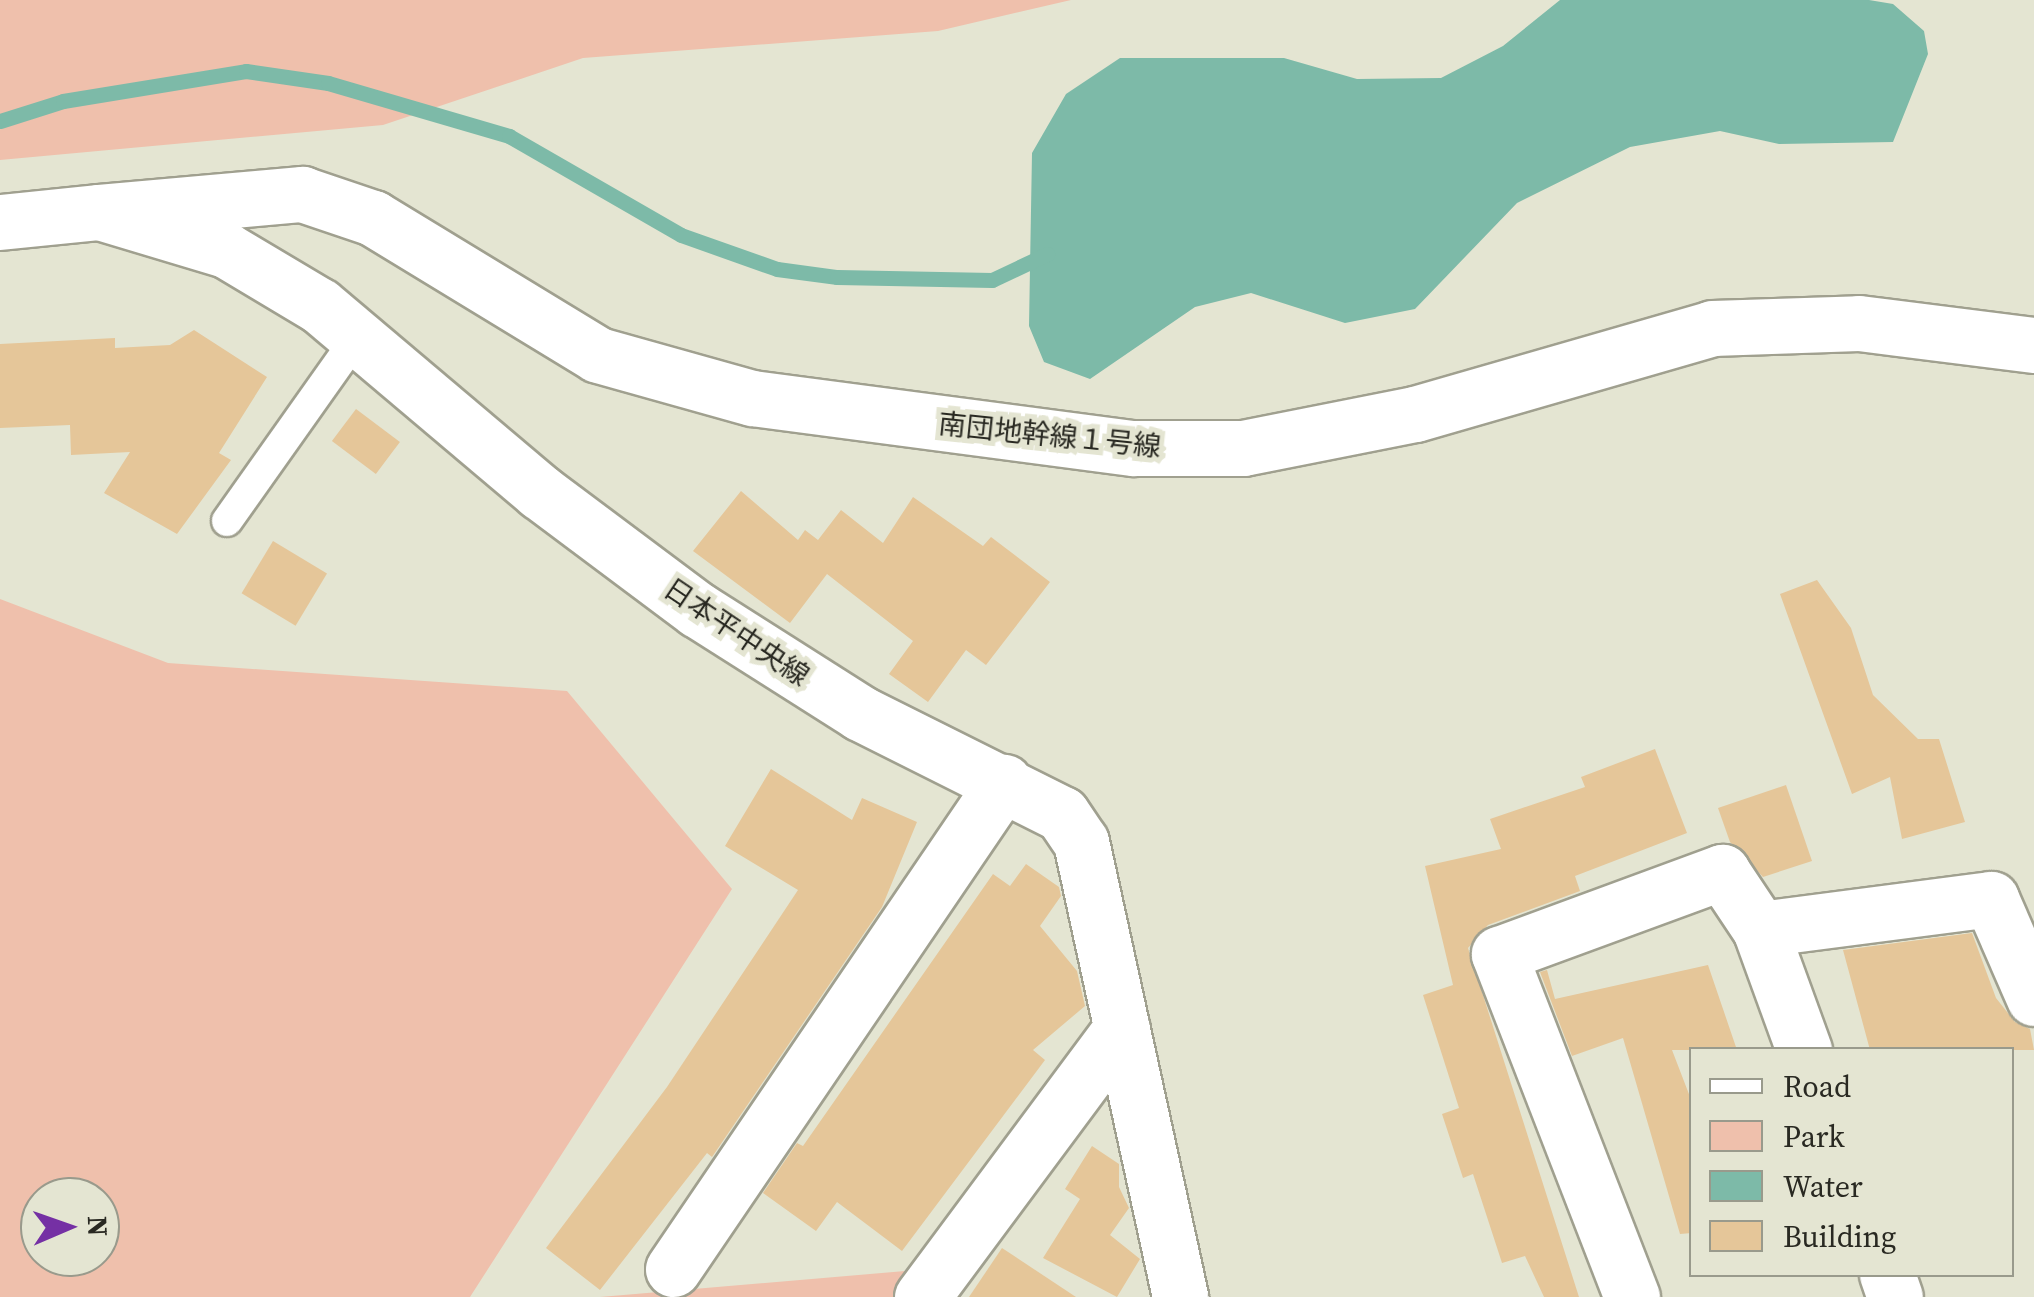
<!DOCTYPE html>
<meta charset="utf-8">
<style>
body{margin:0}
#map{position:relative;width:2034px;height:1297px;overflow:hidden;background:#e4e5d2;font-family:"Source Serif 4","Noto Sans JP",serif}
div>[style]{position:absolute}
.green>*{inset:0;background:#efc0ac}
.water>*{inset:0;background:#7dbaa8}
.stream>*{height:15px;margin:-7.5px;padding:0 7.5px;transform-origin:7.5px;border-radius:7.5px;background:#7dbaa8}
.building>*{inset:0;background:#e5c699;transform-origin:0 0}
.roads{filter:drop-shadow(2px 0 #a0a08f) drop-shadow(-2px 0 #a0a08f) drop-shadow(0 2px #a0a08f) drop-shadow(0 -2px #a0a08f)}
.service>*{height:30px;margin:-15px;padding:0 15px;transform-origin:15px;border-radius:15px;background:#fff}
.minor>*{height:55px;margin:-27.5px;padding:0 27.5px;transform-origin:27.5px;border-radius:27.5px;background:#fff}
.tertiary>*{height:55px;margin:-27.5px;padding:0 27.5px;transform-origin:27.5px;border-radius:27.5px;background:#fff}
span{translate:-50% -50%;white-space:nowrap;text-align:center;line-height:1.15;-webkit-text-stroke:10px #e4e5d2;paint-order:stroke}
.street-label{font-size:28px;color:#292922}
.legend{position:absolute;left:1689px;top:1047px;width:325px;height:230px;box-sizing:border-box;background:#e4e5d2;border:2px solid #999a8c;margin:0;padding:12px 18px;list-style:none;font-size:30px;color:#292922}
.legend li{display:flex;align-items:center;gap:20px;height:50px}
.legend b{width:50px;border:2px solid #999a8c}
.north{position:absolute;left:20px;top:1177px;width:100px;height:100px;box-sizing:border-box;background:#e4e5d2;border:2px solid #999a8c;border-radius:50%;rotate:88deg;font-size:28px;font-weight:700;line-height:40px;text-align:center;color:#292922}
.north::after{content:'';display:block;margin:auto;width:35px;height:45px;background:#7530a4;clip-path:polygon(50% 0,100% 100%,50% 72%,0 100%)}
</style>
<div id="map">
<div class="green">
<div style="clip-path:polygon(0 0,1071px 0,938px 31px,583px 58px,383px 125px,0 160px)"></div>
<div style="clip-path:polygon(evenodd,0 599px,168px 663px,567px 691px,732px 889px,470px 1297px,0 1297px,0 599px,100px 1197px,100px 1257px,40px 1257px,40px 1197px,100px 1197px)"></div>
<div style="clip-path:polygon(905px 1271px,907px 1297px,600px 1297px)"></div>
</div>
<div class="water">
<div style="clip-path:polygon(1560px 0,1869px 0,1893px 4px,1924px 31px,1928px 54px,1893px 142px,1779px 144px,1720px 131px,1630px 147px,1517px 203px,1415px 309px,1345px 323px,1251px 293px,1195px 307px,1090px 379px,1044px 362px,1029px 326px,1032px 153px,1066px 94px,1120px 58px,1284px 58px,1357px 79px,1441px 78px,1503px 46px)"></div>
</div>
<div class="stream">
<div style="left:0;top:121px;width:66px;rotate:-17.6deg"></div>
<div style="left:63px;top:101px;width:185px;rotate:-9.3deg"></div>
<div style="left:246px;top:71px;width:83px;rotate:8.3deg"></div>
<div style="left:328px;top:83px;width:189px;rotate:16.3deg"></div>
<div style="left:509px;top:136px;width:198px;rotate:29.9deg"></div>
<div style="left:681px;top:235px;width:102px;rotate:19.5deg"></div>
<div style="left:777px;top:269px;width:61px;rotate:7.6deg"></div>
<div style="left:837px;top:277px;width:155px;rotate:1.1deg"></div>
<div style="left:992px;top:280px;width:61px;rotate:-25.3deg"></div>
</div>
<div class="building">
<div style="clip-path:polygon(194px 330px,267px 377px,219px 453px,231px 460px,177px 534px,104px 493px,130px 452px,71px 455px,70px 425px,0 428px,0 344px,115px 338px,115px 348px,170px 345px)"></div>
<div style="left:356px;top:409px;width:55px;height:40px;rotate:37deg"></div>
<div style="clip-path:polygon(741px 491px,798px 540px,805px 530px,818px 540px,841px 510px,883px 543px,913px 497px,983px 546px,991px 537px,1050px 582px,986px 665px,966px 650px,928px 702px,889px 674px,913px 641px,827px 574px,790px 623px,693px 551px)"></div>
<div style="left:273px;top:541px;width:63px;height:61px;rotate:31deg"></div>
<div style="clip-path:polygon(1817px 580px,1851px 628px,1873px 695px,1918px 739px,1939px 739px,1965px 822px,1902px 839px,1890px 777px,1852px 794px,1780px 594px)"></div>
<div style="clip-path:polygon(1655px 749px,1687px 833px,1575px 876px,1580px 891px,1488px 925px,1468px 948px,1579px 1297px,1544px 1297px,1525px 1256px,1502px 1263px,1473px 1174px,1463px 1178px,1442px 1114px,1459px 1108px,1423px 995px,1453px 985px,1425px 866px,1501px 849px,1490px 819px,1585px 787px,1581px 777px)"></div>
<div style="clip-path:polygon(771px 769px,852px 820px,862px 798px,917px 822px,882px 907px,712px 1157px,707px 1153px,600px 1290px,546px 1248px,667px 1087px,798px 890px,725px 846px)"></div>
<div style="clip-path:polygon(1786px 785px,1812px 861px,1763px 877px,1730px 842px,1718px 808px)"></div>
<div style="clip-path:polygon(1026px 864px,1059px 887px,1061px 896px,1040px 926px,1077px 971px,1085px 1006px,1033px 1050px,1045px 1060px,902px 1251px,837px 1202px,816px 1231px,763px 1193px,797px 1143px,803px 1146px,993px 874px,1010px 886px)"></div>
<div style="clip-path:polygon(1972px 933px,1996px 998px,2015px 1022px,2030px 1029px,2034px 1050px,1870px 1050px,1843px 950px)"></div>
<div style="clip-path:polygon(1708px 965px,1737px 1050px,1672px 1050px,1692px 1102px,1692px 1233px,1680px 1234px,1623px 1038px,1572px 1056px,1540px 972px,1547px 970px,1555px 999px)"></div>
<div style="clip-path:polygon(1092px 1146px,1119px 1164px,1119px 1187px,1129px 1208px,1110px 1235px,1140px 1259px,1117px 1297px,1043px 1258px,1080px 1199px,1065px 1189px)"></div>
<div style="clip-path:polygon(1002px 1248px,1076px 1297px,969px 1297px)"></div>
</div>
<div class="roads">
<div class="service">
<div style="left:227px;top:521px;width:227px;rotate:-54.7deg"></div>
</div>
<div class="minor">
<div style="left:1760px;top:929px;width:129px;rotate:70deg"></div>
<div style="left:673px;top:1269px;width:589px;rotate:-55.8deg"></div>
<div style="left:1887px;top:1274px;width:24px;rotate:71deg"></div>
<div style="left:922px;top:1297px;width:335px;rotate:-53.4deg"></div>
<div style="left:1632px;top:1297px;width:368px;rotate:-111.2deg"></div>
<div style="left:1499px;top:954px;width:238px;rotate:-20.2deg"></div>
<div style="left:1722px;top:872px;width:69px;rotate:56.3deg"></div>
<div style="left:1760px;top:929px;width:233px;rotate:-7.4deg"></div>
<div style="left:1991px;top:899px;width:108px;rotate:66.5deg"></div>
</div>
<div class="tertiary">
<div style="left:99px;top:212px;width:204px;rotate:-5.1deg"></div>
<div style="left:302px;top:194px;width:75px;rotate:18.7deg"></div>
<div style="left:373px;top:218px;width:263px;rotate:31.3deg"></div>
<div style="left:598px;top:355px;width:160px;rotate:15.6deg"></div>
<div style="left:752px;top:398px;width:385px;rotate:7.5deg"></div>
<div style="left:1134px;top:448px;width:109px"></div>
<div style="left:1243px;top:448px;width:175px;rotate:-11.2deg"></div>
<div style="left:1415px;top:414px;width:309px;rotate:-16.1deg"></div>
<div style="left:1712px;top:328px;width:147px;rotate:-1.9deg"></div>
<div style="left:1859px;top:323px;width:176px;rotate:7.2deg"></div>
<div style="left:0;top:222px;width:100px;rotate:-5.8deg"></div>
<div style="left:99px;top:212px;width:133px;rotate:16.7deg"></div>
<div style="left:226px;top:250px;width:109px;rotate:30.8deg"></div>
<div style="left:320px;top:306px;width:288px;rotate:40.2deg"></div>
<div style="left:540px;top:492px;width:197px;rotate:36.8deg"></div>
<div style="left:698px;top:610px;width:192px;rotate:32.4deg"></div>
<div style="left:860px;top:713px;width:226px;rotate:26.6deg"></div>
<div style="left:1062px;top:814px;width:34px;rotate:56deg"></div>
<div style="left:1081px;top:842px;width:466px;rotate:77.7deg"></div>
</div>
</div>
<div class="street-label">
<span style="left:1050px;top:435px;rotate:6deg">南団地幹線１号線</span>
<span style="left:737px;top:632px;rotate:34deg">日本平中央線</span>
</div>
<ul class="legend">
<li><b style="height:12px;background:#fff"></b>Road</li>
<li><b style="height:28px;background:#efc0ac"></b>Park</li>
<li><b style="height:28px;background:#7dbaa8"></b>Water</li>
<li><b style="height:28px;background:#e5c699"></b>Building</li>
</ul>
<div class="north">N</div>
</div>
